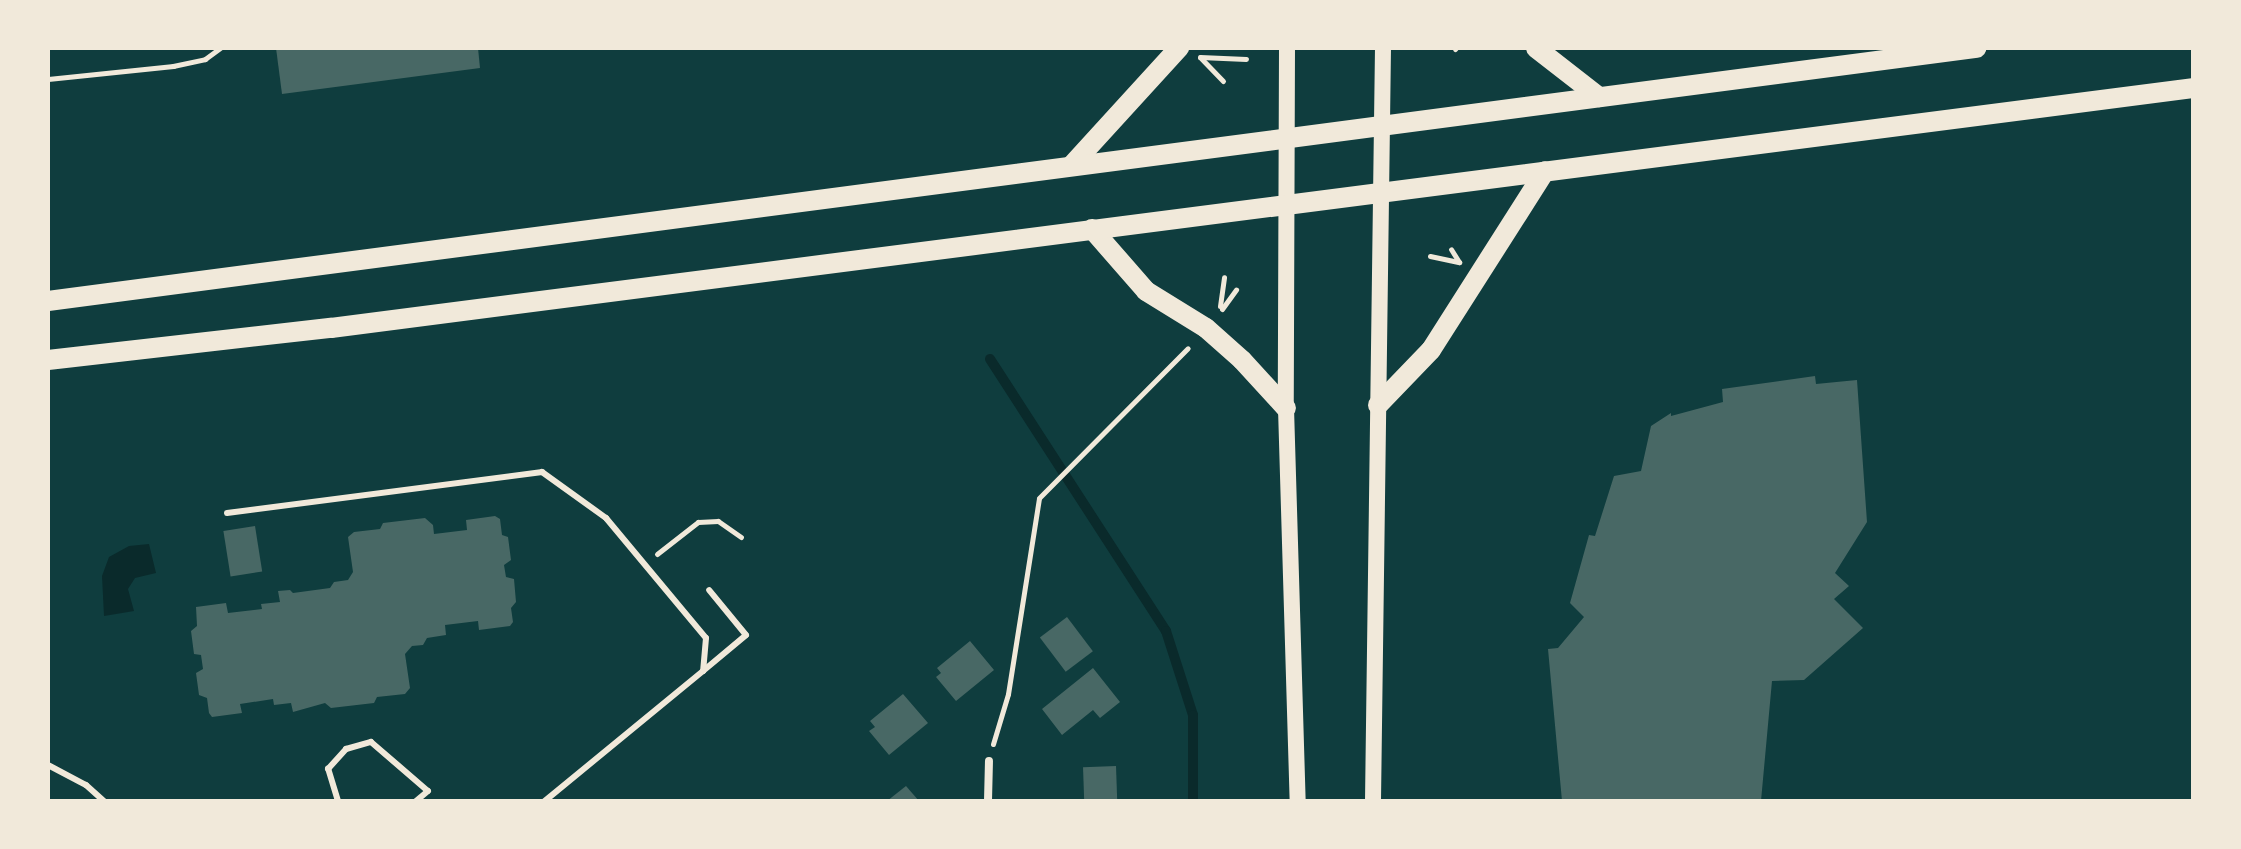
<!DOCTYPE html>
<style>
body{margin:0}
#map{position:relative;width:2241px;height:849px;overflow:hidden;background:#0f3d3e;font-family:Jost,sans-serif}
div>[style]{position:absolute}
.water>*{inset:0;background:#0a2a2b}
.stream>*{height:10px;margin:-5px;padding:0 5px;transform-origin:5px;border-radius:5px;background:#0a2a2b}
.building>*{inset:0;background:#486865;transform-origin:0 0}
.path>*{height:5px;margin:-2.5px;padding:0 2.5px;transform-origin:2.5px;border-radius:2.5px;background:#f1e9da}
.service>*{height:6px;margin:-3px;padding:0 3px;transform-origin:3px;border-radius:3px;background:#f1e9da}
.minor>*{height:8px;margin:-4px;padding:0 4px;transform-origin:4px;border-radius:4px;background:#f1e9da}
.secondary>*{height:16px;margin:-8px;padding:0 8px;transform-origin:8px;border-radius:8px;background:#f1e9da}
.primary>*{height:20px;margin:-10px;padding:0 10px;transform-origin:10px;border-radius:10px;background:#f1e9da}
span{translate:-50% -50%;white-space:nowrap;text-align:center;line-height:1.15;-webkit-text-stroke:6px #f1e9da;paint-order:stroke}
.frame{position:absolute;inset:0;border:50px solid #f1e9da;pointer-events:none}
</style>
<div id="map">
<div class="water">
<div style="clip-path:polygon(149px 544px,156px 573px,135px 578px,128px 589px,134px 611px,104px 616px,102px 576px,109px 557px,129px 546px)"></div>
</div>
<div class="stream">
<div style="left:990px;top:359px;width:324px;rotate:57.1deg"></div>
<div style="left:1166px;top:631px;width:88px;rotate:72.2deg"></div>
<div style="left:1193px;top:715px;width:86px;rotate:90deg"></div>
</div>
<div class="building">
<div style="clip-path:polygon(276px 48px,478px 48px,480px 68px,282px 94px)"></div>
<div style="clip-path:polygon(1815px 376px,1816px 384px,1857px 380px,1867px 522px,1835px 573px,1849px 586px,1834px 599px,1863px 628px,1804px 680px,1772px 681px,1761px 801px,1562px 801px,1548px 649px,1558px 648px,1584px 617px,1570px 603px,1589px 535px,1595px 536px,1614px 476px,1641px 471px,1651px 426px,1671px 413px,1671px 416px,1723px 402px,1722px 389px)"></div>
<div style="clip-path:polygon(495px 516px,500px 519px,502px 535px,508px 537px,511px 560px,504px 565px,506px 577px,514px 579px,516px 602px,511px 608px,513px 622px,510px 626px,479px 630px,478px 621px,445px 625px,446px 635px,427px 638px,423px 645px,412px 646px,405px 654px,410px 688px,405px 694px,377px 697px,374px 703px,331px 708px,325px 703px,293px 712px,291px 703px,274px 705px,273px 699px,240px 704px,242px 713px,212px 717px,209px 713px,207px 698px,199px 695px,196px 673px,203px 669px,201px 655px,194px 654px,191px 631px,197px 626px,196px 607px,226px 603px,228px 613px,262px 609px,261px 604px,280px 602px,278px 591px,290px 590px,293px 593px,330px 588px,334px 582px,348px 580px,353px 572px,348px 537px,354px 532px,380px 529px,383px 523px,425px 518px,433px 525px,434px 534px,467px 530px,466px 520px)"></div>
<div style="left:255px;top:526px;width:46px;height:32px;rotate:81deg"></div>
<div style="left:1067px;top:617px;width:43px;height:34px;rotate:53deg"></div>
<div style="clip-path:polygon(970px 641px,994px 670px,956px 701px,936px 677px,941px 673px,937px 668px)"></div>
<div style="clip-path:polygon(1093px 668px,1120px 702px,1100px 718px,1093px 710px,1062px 735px,1042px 709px)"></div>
<div style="clip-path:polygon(903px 694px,928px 723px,889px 755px,869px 731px,875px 727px,870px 721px)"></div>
<div style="left:1116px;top:766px;width:35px;height:33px;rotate:88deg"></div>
<div style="clip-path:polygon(906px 786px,919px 801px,887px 801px)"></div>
</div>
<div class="path">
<div style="left:1455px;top:49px;width:1px;rotate:-45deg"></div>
<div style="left:48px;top:79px;width:126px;rotate:-5.9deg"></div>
<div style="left:173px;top:66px;width:33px;rotate:-12deg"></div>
<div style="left:205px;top:59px;width:19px;rotate:-36deg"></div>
<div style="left:1223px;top:81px;width:33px;rotate:-134deg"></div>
<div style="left:1200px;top:57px;width:46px;rotate:2.5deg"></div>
<div style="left:1430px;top:256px;width:30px;rotate:12deg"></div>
<div style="left:1459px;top:262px;width:15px;rotate:-122deg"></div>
<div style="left:1220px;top:306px;width:29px;rotate:-82deg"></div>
<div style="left:1222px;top:309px;width:24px;rotate:-54deg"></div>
<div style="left:657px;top:554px;width:52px;rotate:-38deg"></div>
<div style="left:698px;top:522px;width:20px;rotate:-3deg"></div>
<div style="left:718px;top:521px;width:28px;rotate:35deg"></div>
<div style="left:993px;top:744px;width:52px;rotate:-73.3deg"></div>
<div style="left:1008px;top:694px;width:198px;rotate:-81deg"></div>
<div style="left:1039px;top:498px;width:211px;rotate:-45.2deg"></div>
</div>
<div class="service">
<div style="left:227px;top:513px;width:318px;rotate:-7.4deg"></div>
<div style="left:542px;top:472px;width:79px;rotate:35.7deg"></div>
<div style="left:606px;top:518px;width:156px;rotate:50.2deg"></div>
<div style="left:706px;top:638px;width:33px;rotate:95deg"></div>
<div style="left:703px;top:671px;width:205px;rotate:140.6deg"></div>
<div style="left:703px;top:671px;width:56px;rotate:-39.9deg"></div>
<div style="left:746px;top:635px;width:58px;rotate:-129.4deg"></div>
<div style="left:48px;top:765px;width:43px;rotate:27.8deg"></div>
<div style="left:86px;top:785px;width:24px;rotate:42deg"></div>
<div style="left:338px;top:801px;width:34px;rotate:-107deg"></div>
<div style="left:328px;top:769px;width:27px;rotate:-48deg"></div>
<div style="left:346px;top:749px;width:26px;rotate:-16deg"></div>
<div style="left:371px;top:742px;width:75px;rotate:40.7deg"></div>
<div style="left:428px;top:791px;width:16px;rotate:140deg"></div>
</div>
<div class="minor">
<div style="left:988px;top:801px;width:40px;rotate:-88.6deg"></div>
</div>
<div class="secondary">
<div style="left:1287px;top:48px;width:360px;rotate:90.2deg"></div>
<div style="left:1286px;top:408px;width:393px;rotate:88.3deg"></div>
<div style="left:1373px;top:801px;width:753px;rotate:-89.24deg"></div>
</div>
<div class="primary">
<div style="left:1536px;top:48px;width:80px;rotate:37.9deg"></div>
<div style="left:1072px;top:165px;width:159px;rotate:-47.6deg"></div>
<div style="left:1092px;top:229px;width:82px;rotate:48.9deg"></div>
<div style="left:1146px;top:291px;width:70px;rotate:31.7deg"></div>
<div style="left:1206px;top:328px;width:48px;rotate:41.6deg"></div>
<div style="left:1242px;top:360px;width:65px;rotate:47.5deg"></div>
<div style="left:48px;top:301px;width:1945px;rotate:-7.48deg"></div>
<div style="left:48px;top:360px;width:285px;rotate:-6.5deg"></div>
<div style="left:331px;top:328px;width:1877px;rotate:-7.34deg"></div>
<div style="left:1378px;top:405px;width:76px;rotate:-46.1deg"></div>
<div style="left:1431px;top:350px;width:212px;rotate:-57.5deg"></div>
</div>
<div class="frame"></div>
</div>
